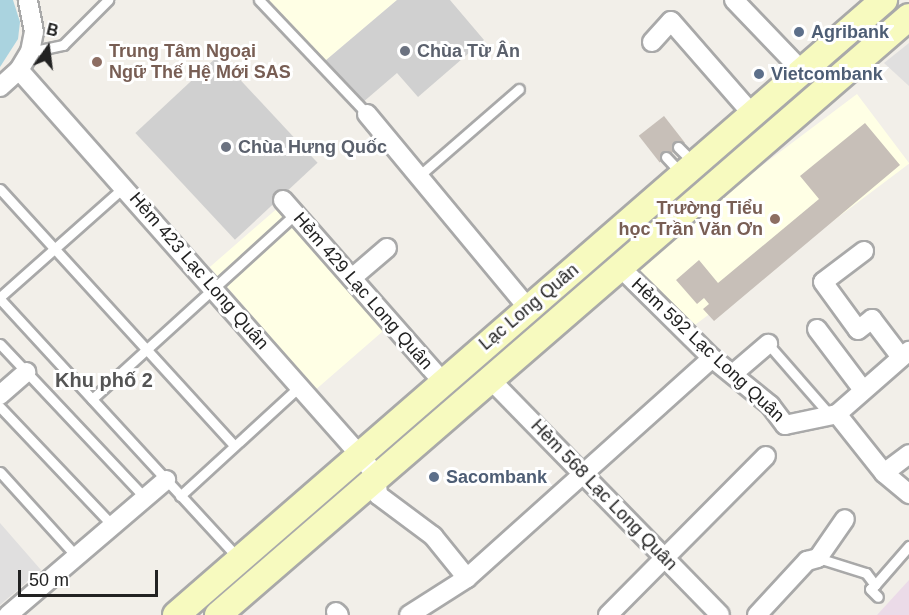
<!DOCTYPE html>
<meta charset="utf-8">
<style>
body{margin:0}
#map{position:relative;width:909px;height:615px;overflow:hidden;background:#f2efe9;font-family:Arial,sans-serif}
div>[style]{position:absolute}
.residential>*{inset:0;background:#e0dfdf}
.industrial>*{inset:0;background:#ebdbe8}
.education>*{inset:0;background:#ffffe5;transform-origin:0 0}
.religious>*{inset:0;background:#d0d0d0;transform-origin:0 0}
.water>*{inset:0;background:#aad3df}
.building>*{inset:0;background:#c7bfb8;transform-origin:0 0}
.roads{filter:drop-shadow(2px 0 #a9a9a9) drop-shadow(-2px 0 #a9a9a9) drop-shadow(0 2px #a9a9a9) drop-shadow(0 -2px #a9a9a9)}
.lane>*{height:9px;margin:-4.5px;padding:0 4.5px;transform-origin:4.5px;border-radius:4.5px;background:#fff}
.street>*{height:18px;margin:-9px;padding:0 9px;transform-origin:9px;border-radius:9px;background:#fff}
.secondary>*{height:26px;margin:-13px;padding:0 13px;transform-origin:13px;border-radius:13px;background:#f7fabf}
.dots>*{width:16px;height:16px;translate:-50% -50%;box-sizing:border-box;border:3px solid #fff;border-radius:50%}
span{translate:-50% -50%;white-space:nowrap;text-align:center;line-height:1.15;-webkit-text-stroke:6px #fff;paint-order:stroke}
.service-label{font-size:18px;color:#4e5e75;font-weight:700}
.left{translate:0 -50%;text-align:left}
.worship-label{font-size:18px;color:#5b616d;font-weight:700}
.education-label{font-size:18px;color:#785e54;font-weight:700}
.right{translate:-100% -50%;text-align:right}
.street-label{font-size:18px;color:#222}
.neighbourhood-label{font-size:20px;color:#555;font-weight:700}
.north{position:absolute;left:18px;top:18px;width:60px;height:60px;-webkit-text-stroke:4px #fff;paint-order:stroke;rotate:14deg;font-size:16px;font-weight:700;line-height:24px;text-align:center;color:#222}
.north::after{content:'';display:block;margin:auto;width:21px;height:27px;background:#222;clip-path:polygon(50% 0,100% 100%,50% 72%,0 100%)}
.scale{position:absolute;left:18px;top:570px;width:140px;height:27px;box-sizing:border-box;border:3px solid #222;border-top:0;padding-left:8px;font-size:18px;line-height:21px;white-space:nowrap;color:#222;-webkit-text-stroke:4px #fff;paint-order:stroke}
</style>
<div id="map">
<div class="residential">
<div style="clip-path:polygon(909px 43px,909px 86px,884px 63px)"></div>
<div style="clip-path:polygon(0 523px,41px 570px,0 605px)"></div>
</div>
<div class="industrial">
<div style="clip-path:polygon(909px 580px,909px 615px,877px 615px)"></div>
</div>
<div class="education">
<div style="clip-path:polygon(268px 0,397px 0,325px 61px)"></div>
<div style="left:857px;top:94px;width:87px;height:281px;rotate:53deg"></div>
<div style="left:280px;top:206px;width:162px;height:93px;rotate:49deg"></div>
</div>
<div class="religious">
<div style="clip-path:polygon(397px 0,450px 0,484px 40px,418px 97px,397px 73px,362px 103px,325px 61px)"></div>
<div style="left:218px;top:56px;width:146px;height:113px;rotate:47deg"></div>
</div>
<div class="water">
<div style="clip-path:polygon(0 0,13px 0,20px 22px,18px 39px,0 67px)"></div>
</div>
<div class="building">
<div style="left:664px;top:116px;width:34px;height:32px;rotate:52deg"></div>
<div style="clip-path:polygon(865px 123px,900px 165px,714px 321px,703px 309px,709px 304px,704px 298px,697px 304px,676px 280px,699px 260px,718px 283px,819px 199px,800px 176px)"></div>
</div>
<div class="roads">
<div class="lane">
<div style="left:259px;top:0;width:157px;rotate:46.5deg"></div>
<div style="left:30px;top:52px;width:34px;rotate:-12deg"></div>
<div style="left:63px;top:45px;width:64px;rotate:-45deg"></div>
<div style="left:678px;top:147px;width:23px;rotate:45deg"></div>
<div style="left:666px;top:157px;width:22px;rotate:47deg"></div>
<div style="left:420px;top:175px;width:131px;rotate:-41deg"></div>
<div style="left:0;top:189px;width:347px;rotate:47.6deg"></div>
<div style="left:0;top:297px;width:166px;rotate:-41.6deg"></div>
<div style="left:0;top:299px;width:352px;rotate:47.4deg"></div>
<div style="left:0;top:344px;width:212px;rotate:46.7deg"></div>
<div style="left:768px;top:344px;width:94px;rotate:48.9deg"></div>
<div style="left:92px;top:399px;width:275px;rotate:-42.3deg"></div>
<div style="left:0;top:407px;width:164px;rotate:46.5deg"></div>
<div style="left:0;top:472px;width:115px;rotate:47.8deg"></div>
<div style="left:180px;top:496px;width:163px;rotate:-42.5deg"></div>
<div style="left:818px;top:558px;width:50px;rotate:17.4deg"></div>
<div style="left:866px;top:573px;width:15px;rotate:53deg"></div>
<div style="left:875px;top:585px;width:6px;rotate:141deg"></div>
<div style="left:870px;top:589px;width:11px;rotate:45deg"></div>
<div style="left:875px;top:585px;width:52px;rotate:-48.9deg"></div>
</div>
<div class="street">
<div style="left:734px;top:0;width:98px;rotate:46.2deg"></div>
<div style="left:652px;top:42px;width:28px;rotate:-48deg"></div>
<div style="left:671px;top:21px;width:125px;rotate:48.9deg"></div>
<div style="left:19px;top:70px;width:511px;rotate:48.49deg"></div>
<div style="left:358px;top:453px;width:28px;rotate:51deg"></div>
<div style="left:376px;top:475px;width:20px;rotate:84deg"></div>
<div style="left:378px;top:495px;width:69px;rotate:36.7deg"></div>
<div style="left:433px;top:536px;width:54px;rotate:51deg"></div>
<div style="left:0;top:87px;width:25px;rotate:-42deg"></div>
<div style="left:19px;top:70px;width:21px;rotate:-59deg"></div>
<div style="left:30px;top:52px;width:20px;rotate:-79deg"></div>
<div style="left:34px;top:32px;width:33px;rotate:-101deg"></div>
<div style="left:367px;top:114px;width:252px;rotate:50.3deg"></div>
<div style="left:283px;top:200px;width:241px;rotate:48.7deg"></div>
<div style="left:864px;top:251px;width:51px;rotate:142.9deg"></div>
<div style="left:823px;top:282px;width:59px;rotate:53.9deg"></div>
<div style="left:858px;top:330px;width:18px;rotate:-38deg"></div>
<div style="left:872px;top:319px;width:48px;rotate:52.7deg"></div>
<div style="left:618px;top:265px;width:132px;rotate:44.7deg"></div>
<div style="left:712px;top:358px;width:75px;rotate:39deg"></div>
<div style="left:770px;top:405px;width:25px;rotate:53deg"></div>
<div style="left:785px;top:425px;width:53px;rotate:-11.9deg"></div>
<div style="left:837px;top:414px;width:75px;rotate:51.5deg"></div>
<div style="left:884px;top:473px;width:33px;rotate:40deg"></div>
<div style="left:352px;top:278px;width:46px;rotate:-40.6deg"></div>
<div style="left:817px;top:329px;width:76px;rotate:53deg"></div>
<div style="left:734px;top:373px;width:45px;rotate:-40.5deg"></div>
<div style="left:488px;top:377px;width:332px;rotate:45.7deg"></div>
<div style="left:0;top:395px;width:35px;rotate:-41deg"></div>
<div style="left:837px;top:414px;width:96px;rotate:-41.2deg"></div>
<div style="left:884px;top:473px;width:31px;rotate:-37deg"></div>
<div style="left:336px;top:612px;width:4px;rotate:45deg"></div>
<div style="left:8px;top:615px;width:208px;rotate:-40.5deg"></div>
<div style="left:409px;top:615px;width:69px;rotate:-32.5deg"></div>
<div style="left:467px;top:578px;width:329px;rotate:-41.9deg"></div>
<div style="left:608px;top:615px;width:224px;rotate:-45.2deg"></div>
<div style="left:757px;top:615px;width:74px;rotate:-47.2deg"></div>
<div style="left:807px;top:561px;width:11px;rotate:-15deg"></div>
<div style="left:818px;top:558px;width:47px;rotate:-55.3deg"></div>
</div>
<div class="secondary">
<div style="left:176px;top:615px;width:938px;rotate:-40.98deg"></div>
<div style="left:218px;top:615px;width:914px;rotate:-40.87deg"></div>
</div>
</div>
<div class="dots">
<div style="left:799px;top:32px;background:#5c6f8a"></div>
<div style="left:405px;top:51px;background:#6b7280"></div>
<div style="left:97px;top:62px;background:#8d6e63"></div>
<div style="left:759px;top:74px;background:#5c6f8a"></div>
<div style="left:226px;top:147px;background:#6b7280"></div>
<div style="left:775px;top:219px;background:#8d6e63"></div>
<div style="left:434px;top:477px;background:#5c6f8a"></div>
</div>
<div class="service-label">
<span class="left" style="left:811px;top:32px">Agribank</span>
<span class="left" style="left:771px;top:74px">Vietcombank</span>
<span class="left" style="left:446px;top:477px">Sacombank</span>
</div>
<div class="worship-label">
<span class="left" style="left:417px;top:51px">Chùa Từ Ân</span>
<span class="left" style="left:238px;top:147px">Chùa Hưng Quốc</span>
</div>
<div class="education-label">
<span class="left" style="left:109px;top:62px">Trung Tâm Ngoại<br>Ngữ Thế Hệ Mới SAS</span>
<span class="right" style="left:763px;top:219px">Trường Tiểu<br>học Trần Văn Ơn</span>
</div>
<div class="street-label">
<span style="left:199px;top:271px;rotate:49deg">Hẻm 423 Lạc Long Quân</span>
<span style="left:363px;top:291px;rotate:49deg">Hẻm 429 Lạc Long Quân</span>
<span style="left:529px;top:307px;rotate:-40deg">Lạc Long Quân</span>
<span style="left:708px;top:350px;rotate:43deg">Hẻm 592 Lạc Long Quân</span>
<span style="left:604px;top:495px;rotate:46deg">Hẻm 568 Lạc Long Quân</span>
</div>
<div class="neighbourhood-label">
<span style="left:104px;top:380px">Khu phố 2</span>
</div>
<div class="north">B</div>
<div class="scale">50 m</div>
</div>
